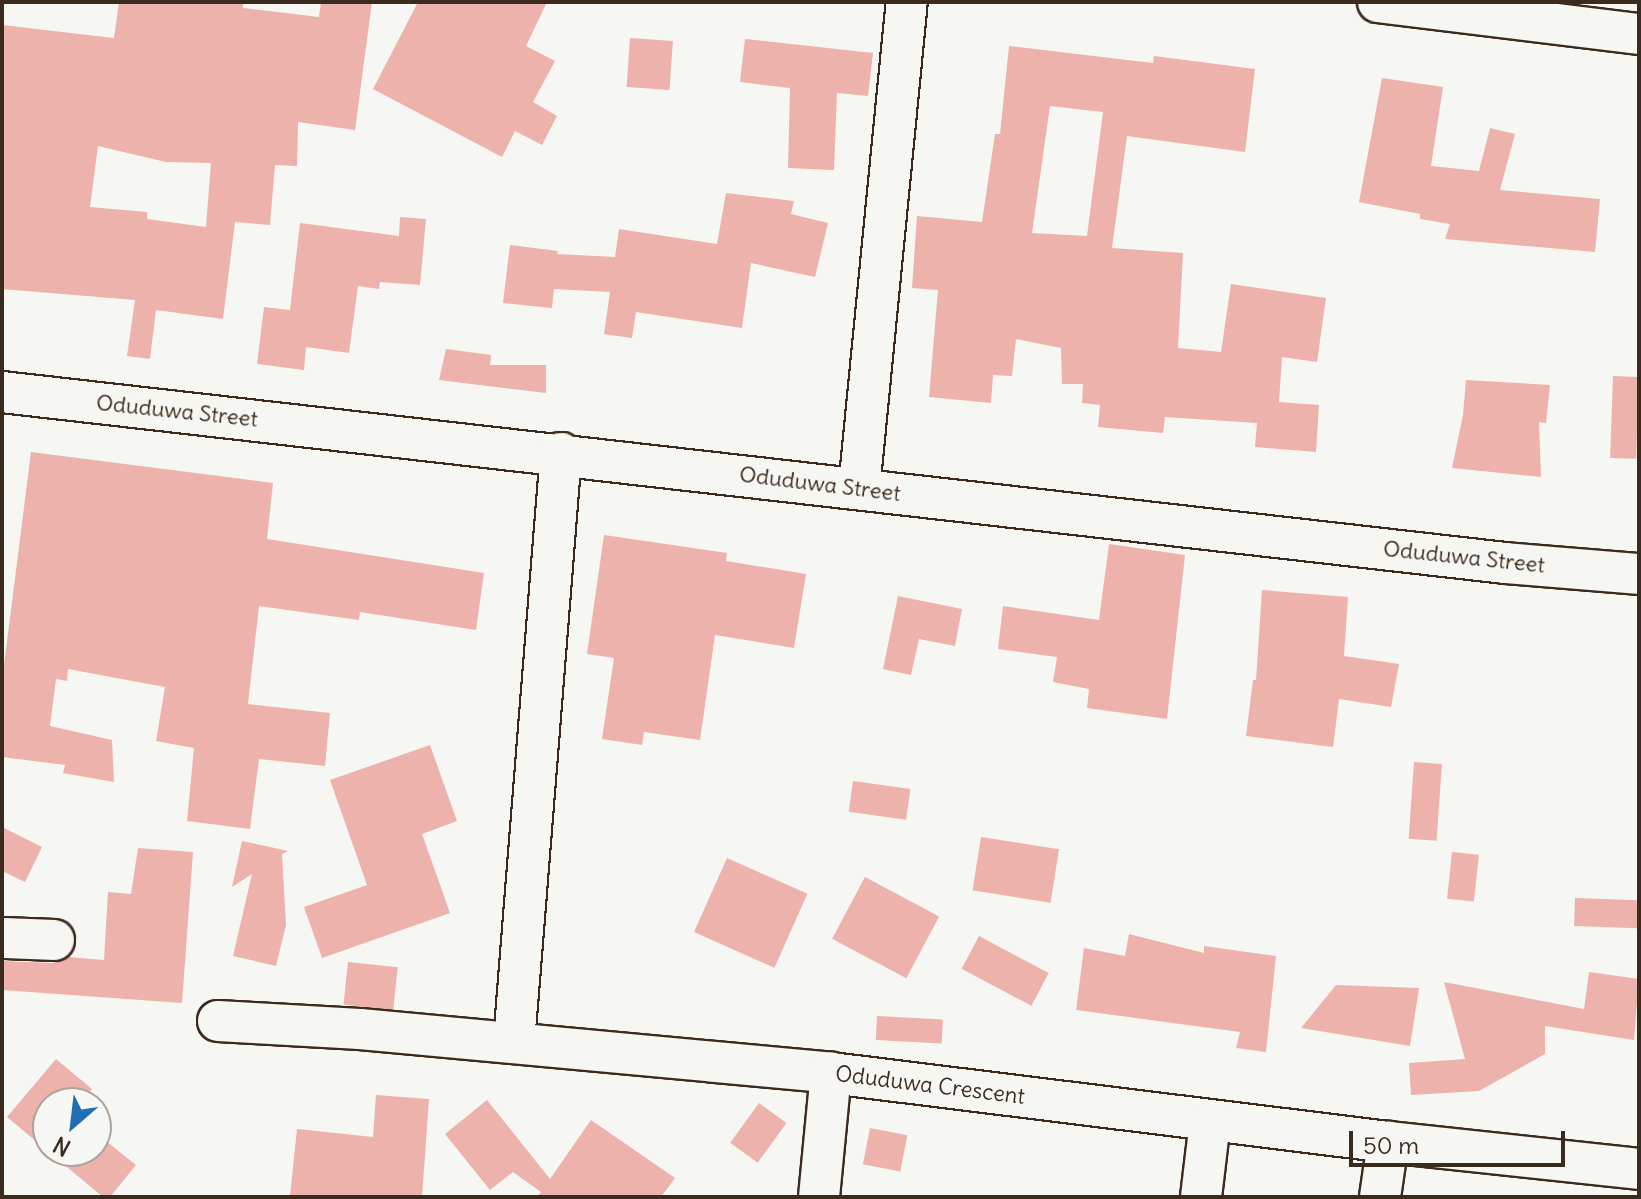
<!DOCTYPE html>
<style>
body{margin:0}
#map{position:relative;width:1641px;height:1199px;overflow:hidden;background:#f6f6f2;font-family:Delius,sans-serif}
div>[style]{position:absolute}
.building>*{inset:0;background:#edb2ac;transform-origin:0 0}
.roads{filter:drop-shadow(2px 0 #3b2a1e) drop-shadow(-2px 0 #3b2a1e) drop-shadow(0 2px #3b2a1e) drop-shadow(0 -2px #3b2a1e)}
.minor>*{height:40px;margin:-20px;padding:0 20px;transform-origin:20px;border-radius:20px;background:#f6f6f2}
span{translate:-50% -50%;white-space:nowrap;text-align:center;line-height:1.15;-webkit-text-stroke:6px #f6f6f2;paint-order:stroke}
.street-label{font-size:22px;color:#3b2a1e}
.frame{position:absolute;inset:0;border:4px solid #3b2a1e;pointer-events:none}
.north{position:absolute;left:32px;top:1087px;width:80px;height:80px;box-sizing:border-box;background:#f6f6f2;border:2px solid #aba49d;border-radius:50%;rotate:208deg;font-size:22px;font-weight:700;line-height:32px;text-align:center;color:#3b2a1e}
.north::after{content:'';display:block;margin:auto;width:28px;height:36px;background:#1f6fb2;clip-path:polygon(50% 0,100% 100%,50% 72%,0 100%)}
.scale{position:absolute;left:1349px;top:1131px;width:216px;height:36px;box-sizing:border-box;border:4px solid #3b2a1e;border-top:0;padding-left:10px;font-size:24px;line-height:28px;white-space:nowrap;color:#3b2a1e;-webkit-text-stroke:6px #f6f6f2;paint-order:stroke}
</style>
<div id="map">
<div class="building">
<div style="clip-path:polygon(evenodd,119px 2px,243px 2px,243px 8px,319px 17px,321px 2px,372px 2px,355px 130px,298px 122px,297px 166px,275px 165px,270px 225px,235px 222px,223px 319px,156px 310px,150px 359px,127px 356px,135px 300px,2px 289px,2px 25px,114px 38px,119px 2px,98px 146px,166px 162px,211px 163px,206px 227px,147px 219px,147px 212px,90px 207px,98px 146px)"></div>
<div style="clip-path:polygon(418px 2px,547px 2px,526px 46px,555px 61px,533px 102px,557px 116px,542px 145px,515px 131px,502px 157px,373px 89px)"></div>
<div style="left:630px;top:38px;width:43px;height:49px;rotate:4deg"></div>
<div style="clip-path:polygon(745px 39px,873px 53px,868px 96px,837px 93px,834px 170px,788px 168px,790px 88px,740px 82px)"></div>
<div style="clip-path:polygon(evenodd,1009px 46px,1153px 63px,1154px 56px,1255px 69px,1245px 152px,1127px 136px,1112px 248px,1183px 253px,1178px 348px,1221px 352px,1231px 284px,1326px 298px,1317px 362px,1282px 357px,1279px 402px,1319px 405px,1316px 452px,1255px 447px,1257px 423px,1165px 417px,1163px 433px,1098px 427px,1100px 405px,1082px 403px,1083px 384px,1062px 384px,1061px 348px,1016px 339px,1012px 376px,993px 375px,991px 403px,929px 397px,938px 290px,912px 288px,917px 216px,982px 222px,995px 134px,1000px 134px,1009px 46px,1050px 106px,1103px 112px,1087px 236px,1032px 233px,1050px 106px)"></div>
<div style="clip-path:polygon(1382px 78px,1443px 87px,1431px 166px,1479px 171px,1490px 128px,1515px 134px,1500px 190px,1600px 199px,1595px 252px,1445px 239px,1450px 224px,1420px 219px,1420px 214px,1359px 202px)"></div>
<div style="clip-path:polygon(726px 193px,794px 201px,791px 214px,828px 223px,815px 277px,751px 263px,742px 328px,636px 312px,632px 338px,604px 334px,610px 292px,554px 289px,552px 308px,503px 303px,510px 245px,558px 251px,557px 254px,615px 257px,619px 229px,717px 244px)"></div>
<div style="clip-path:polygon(400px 217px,426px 219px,420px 285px,380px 282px,379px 289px,358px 286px,349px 353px,306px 347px,304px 370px,257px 364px,264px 307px,290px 310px,300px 223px,399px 236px)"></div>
<div style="clip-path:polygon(446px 349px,491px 355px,490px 365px,546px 365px,546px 393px,439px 380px)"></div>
<div style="left:1613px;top:376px;width:26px;height:82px;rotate:2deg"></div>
<div style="clip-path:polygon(1466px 380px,1550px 385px,1546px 423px,1539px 422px,1541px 477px,1452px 468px,1463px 415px)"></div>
<div style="clip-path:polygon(31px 452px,273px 483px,267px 539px,484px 573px,476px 630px,360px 612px,359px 620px,259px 606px,248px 704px,330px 713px,325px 766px,259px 759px,250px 829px,187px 821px,194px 748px,156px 741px,165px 687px,68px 669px,67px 681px,56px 679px,50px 726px,112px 740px,114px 782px,63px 773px,65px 765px,2px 757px,2px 681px)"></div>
<div style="clip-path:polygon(604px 535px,727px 553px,726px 561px,806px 574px,794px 648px,715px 635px,700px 740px,644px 732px,642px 745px,602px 739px,614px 658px,587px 654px)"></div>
<div style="clip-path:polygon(1109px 544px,1185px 555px,1167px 719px,1087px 708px,1089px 689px,1053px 682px,1057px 657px,998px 649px,1003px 606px,1099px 620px)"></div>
<div style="clip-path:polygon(1262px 590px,1348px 597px,1344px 656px,1399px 664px,1391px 707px,1339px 699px,1333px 747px,1246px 736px,1253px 680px,1256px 680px)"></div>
<div style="clip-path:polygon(898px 596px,962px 609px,955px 646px,919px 639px,911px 675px,883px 669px)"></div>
<div style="clip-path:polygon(430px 745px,457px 821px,422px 834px,450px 913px,322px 958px,304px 907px,367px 885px,330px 780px)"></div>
<div style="left:1414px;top:762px;width:28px;height:77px;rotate:4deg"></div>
<div style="left:853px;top:781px;width:58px;height:31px;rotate:8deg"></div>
<div style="clip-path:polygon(2px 827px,42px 847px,25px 882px,2px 871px)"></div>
<div style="left:981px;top:837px;width:79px;height:54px;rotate:9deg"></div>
<div style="clip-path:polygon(242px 841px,288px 851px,282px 854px,286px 925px,276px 966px,233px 956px,252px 874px,232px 887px)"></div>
<div style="clip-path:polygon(138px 848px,193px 852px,182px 1003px,2px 990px,2px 961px,53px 963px,68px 957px,104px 960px,108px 892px,131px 894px)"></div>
<div style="left:1452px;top:852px;width:27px;height:47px;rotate:6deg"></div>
<div style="left:727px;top:858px;width:88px;height:81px;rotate:24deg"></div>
<div style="left:865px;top:877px;width:84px;height:70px;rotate:28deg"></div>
<div style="left:1575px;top:898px;width:64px;height:28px;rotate:2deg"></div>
<div style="clip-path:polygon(1129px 934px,1204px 953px,1204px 946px,1276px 956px,1266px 1052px,1236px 1048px,1240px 1032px,1076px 1010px,1084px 948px,1125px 956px)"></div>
<div style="left:979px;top:936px;width:79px;height:37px;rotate:28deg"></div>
<div style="left:348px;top:962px;width:50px;height:43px;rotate:6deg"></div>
<div style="clip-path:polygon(1589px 972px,1639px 979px,1634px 1040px,1545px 1026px,1545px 1054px,1479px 1091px,1411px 1095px,1409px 1063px,1465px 1059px,1444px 982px,1584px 1009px)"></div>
<div style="clip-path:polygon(1336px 985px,1419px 988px,1410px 1046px,1301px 1028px)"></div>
<div style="left:877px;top:1016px;width:66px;height:24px;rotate:3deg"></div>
<div style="clip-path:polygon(56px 1059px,92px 1089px,81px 1103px,48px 1103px,48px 1151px,96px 1151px,96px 1133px,136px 1165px,110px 1197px,103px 1197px,7px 1117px)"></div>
<div style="clip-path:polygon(376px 1095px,429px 1099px,422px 1197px,290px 1196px,297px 1129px,373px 1137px)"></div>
<div style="clip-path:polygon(487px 1100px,550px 1179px,591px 1120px,675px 1178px,661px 1197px,537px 1197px,541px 1192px,513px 1172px,490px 1190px,445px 1134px)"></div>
<div style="left:759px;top:1103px;width:34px;height:49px;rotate:36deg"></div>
<div style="left:870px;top:1128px;width:38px;height:37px;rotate:11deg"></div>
</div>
<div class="roads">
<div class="minor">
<div style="left:1378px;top:2px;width:263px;rotate:7deg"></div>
<div style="left:2px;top:392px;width:1513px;rotate:6.49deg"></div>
<div style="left:1505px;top:563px;width:134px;rotate:4.7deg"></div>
<div style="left:859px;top:489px;width:489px;rotate:-84.4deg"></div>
<div style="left:2px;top:938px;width:52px;rotate:2.2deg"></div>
<div style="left:218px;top:1021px;width:142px;rotate:3.2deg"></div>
<div style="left:360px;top:1029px;width:473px;rotate:5.3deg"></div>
<div style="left:831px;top:1073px;width:561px;rotate:7.06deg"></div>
<div style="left:1388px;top:1142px;width:252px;rotate:6.1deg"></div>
<div style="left:514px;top:1042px;width:591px;rotate:-85.44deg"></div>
<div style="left:819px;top:1197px;width:125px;rotate:-84.5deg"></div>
<div style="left:1201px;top:1197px;width:77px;rotate:-83.2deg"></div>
<div style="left:1380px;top:1197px;width:56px;rotate:-81.7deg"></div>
</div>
</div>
<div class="street-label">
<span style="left:177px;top:411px;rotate:6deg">Oduduwa Street</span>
<span style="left:820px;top:484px;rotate:7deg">Oduduwa Street</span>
<span style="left:1464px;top:557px;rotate:6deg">Oduduwa Street</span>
<span style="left:930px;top:1085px;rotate:7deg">Oduduwa Crescent</span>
</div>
<div class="frame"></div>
<div class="north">N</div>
<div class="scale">50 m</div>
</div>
